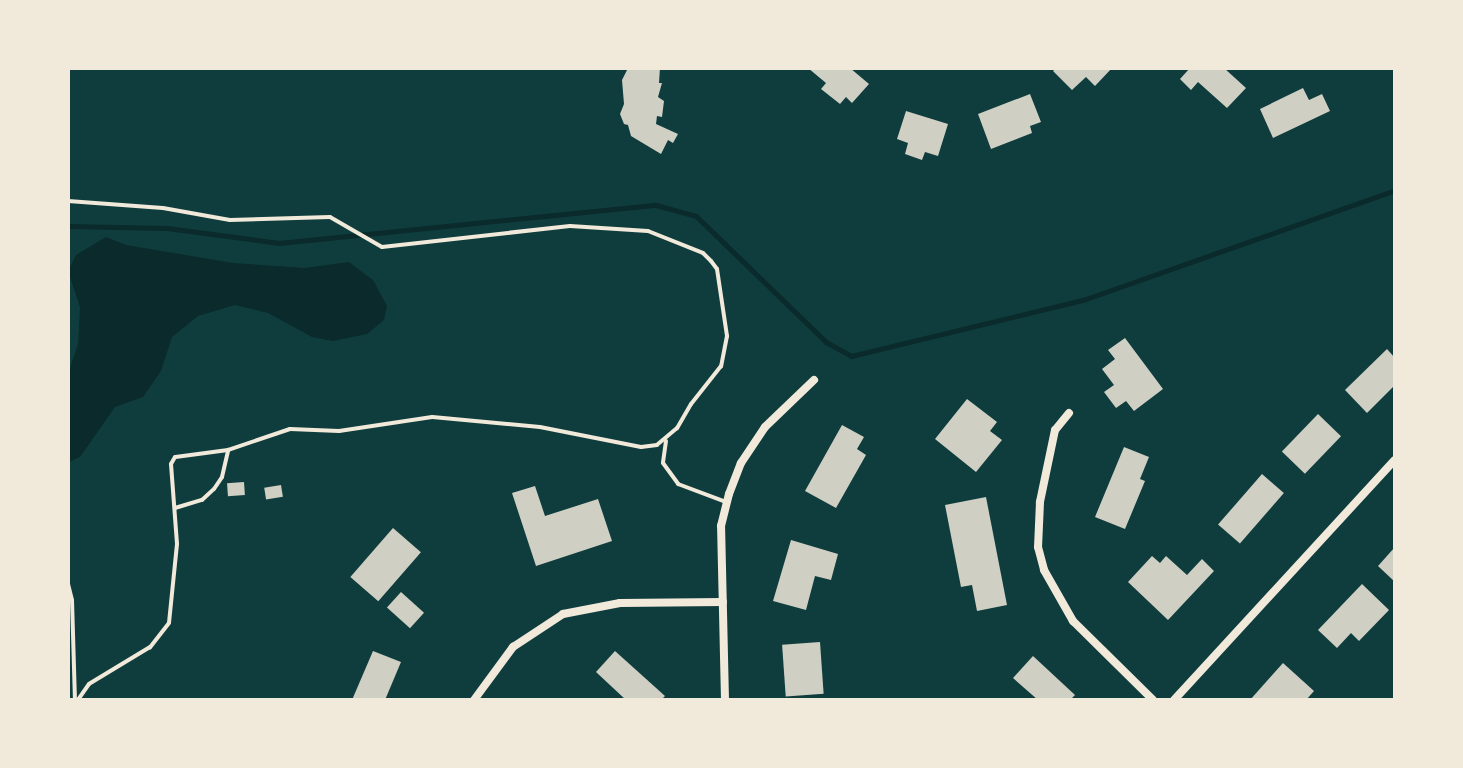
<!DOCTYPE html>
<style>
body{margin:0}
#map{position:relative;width:1463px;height:768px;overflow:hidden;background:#0f3d3e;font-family:Karla,sans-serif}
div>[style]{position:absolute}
.water>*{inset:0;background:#0a2a2b}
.stream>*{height:5px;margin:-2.5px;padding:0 2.5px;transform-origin:2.5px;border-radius:2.5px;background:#0a2a2b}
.building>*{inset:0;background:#cfcfc3;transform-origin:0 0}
.service>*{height:4px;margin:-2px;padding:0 2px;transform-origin:2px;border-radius:2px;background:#f1e9da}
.minor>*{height:8px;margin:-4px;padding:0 4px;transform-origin:4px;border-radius:4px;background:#f1e9da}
span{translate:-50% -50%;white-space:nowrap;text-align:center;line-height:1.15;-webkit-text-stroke:8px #f1e9da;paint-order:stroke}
.frame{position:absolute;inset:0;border:70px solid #f1e9da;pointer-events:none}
</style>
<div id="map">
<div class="water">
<div style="clip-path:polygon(106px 237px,126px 245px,233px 263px,305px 268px,349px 262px,373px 280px,387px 306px,384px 320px,367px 334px,333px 341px,312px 337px,268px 313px,235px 305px,198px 316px,172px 337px,161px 371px,143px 397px,115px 407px,80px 457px,69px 462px,68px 374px,78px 344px,80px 307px,68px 271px,76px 255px)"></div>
</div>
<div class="stream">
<div style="left:68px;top:226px;width:99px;rotate:1.2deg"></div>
<div style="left:167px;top:228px;width:113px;rotate:7.6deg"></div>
<div style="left:279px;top:243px;width:379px;rotate:-5.8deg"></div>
<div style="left:656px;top:205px;width:41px;rotate:15.4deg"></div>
<div style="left:696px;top:216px;width:181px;rotate:44.1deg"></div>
<div style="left:826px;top:342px;width:29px;rotate:29deg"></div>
<div style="left:851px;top:356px;width:239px;rotate:-13.6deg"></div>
<div style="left:1083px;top:300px;width:331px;rotate:-19.4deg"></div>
</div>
<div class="building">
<div style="clip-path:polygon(628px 68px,660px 68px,659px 83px,662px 83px,658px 97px,664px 101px,662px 117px,657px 116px,656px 124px,678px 134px,673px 143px,668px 140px,661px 154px,631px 136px,628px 125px,624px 124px,620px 114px,624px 104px,622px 80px)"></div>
<div style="clip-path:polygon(808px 68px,850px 68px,869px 84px,852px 103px,846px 97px,840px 104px,821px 89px,826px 83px)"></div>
<div style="clip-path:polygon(1056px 68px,1112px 68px,1095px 86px,1086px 77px,1072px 90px,1053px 71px)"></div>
<div style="clip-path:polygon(1190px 68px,1224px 68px,1246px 88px,1227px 108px,1198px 82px,1191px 90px,1180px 79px)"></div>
<div style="clip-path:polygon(1303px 88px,1309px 100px,1322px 94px,1330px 111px,1273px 138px,1260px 109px)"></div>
<div style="clip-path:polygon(1030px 94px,1041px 122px,1030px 126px,1032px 133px,991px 149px,978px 114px)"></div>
<div style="clip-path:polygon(906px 111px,948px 124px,938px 156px,925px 152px,922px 160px,905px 154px,908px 143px,897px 139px)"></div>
<div style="clip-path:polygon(1125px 338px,1163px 389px,1134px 411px,1126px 401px,1116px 408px,1104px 392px,1114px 385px,1102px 369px,1115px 359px,1108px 350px)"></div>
<div style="clip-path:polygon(1387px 349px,1395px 358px,1395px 385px,1367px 413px,1345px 390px)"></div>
<div style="clip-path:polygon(967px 399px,997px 422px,990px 431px,1002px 440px,976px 472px,935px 439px)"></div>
<div style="left:1318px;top:414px;width:32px;height:52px;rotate:44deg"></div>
<div style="clip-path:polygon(842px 425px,864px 437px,857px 449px,866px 455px,836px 508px,805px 491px)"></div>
<div style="clip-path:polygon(1124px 447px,1149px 457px,1140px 479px,1145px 481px,1125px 529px,1095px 517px)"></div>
<div style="left:1262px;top:474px;width:29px;height:67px;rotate:41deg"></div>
<div style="left:244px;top:482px;width:13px;height:17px;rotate:86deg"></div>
<div style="left:281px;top:485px;width:12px;height:17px;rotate:81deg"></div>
<div style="clip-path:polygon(535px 486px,545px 516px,598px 499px,612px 541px,536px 566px,512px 493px)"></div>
<div style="clip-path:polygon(986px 497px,1007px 605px,977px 611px,972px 585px,961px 587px,945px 505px)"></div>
<div style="left:393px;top:528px;width:37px;height:65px;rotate:41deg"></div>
<div style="clip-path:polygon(791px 540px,838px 554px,831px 580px,815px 576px,806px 610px,773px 601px)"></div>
<div style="clip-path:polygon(1395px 547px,1395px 582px,1378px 566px)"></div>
<div style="clip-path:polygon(1152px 556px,1160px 563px,1166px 556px,1187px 575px,1202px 559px,1214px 571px,1168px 620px,1128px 582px)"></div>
<div style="clip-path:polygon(1362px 584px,1389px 610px,1359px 641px,1351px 633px,1337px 648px,1318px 630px)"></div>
<div style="left:401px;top:592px;width:31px;height:21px;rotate:42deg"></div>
<div style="left:820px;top:642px;width:52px;height:38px;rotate:86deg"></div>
<div style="clip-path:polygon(373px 651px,401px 662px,385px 700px,352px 700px)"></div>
<div style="clip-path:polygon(615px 651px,665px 696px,661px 700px,626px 700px,596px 672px)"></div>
<div style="clip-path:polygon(1033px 656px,1075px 695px,1070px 700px,1038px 700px,1013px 678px)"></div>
<div style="clip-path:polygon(1283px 663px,1314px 691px,1306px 700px,1250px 700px)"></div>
</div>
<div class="service">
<div style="left:68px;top:201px;width:95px;rotate:4.2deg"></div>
<div style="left:163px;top:208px;width:68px;rotate:10.2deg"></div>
<div style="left:230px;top:220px;width:100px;rotate:-1.7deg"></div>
<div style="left:330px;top:217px;width:60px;rotate:30deg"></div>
<div style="left:382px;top:247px;width:189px;rotate:-6.4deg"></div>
<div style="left:570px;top:226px;width:78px;rotate:3.7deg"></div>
<div style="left:648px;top:231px;width:59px;rotate:21.8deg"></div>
<div style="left:703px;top:253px;width:11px;rotate:45deg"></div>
<div style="left:711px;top:261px;width:10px;rotate:53deg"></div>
<div style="left:717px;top:269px;width:68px;rotate:81.5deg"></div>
<div style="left:727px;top:336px;width:31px;rotate:101deg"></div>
<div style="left:721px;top:366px;width:48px;rotate:128.3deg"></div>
<div style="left:691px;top:404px;width:28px;rotate:120deg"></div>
<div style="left:677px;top:428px;width:26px;rotate:140deg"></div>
<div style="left:657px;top:445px;width:16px;rotate:173deg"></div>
<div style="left:641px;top:447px;width:103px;rotate:-168.8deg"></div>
<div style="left:540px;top:427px;width:108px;rotate:-174.7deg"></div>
<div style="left:432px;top:417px;width:94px;rotate:171.4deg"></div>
<div style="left:339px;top:431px;width:49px;rotate:-177.7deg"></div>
<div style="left:290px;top:429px;width:65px;rotate:161.3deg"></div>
<div style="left:228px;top:450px;width:53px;rotate:172.5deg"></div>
<div style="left:175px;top:457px;width:8px;rotate:120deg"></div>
<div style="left:171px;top:464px;width:80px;rotate:85.7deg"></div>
<div style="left:177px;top:544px;width:79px;rotate:95.8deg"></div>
<div style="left:169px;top:623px;width:31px;rotate:128deg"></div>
<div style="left:150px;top:647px;width:71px;rotate:148.8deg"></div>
<div style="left:89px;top:684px;width:19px;rotate:125deg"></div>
<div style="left:666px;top:441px;width:22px;rotate:98deg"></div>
<div style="left:663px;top:463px;width:26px;rotate:54deg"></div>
<div style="left:678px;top:484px;width:51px;rotate:20.6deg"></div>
<div style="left:175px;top:508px;width:28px;rotate:-17deg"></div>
<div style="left:202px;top:500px;width:16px;rotate:-43deg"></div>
<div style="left:214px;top:489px;width:14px;rotate:-56deg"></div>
<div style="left:222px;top:477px;width:28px;rotate:-77deg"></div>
<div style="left:68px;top:584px;width:16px;rotate:76deg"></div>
<div style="left:72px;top:600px;width:100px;rotate:88.3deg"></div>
</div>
<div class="minor">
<div style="left:1069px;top:413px;width:22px;rotate:129deg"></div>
<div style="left:1055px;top:430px;width:74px;rotate:101.8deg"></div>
<div style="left:1040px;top:502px;width:45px;rotate:92.5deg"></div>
<div style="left:1038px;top:547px;width:24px;rotate:75deg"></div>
<div style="left:1044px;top:570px;width:59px;rotate:60.4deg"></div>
<div style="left:1073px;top:621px;width:112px;rotate:44.6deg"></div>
<div style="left:474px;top:700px;width:66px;rotate:-53.7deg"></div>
<div style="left:513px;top:647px;width:60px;rotate:-33.4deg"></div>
<div style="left:563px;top:614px;width:58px;rotate:-10.9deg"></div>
<div style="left:620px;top:603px;width:103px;rotate:-0.6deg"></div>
<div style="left:725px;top:700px;width:174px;rotate:-91.3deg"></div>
<div style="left:721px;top:526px;width:33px;rotate:-76deg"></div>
<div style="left:729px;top:494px;width:33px;rotate:-69deg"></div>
<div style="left:741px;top:463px;width:43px;rotate:-56.3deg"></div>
<div style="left:765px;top:427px;width:68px;rotate:-43.8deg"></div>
<div style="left:1174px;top:700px;width:326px;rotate:-47.4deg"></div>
</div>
<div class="frame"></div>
</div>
